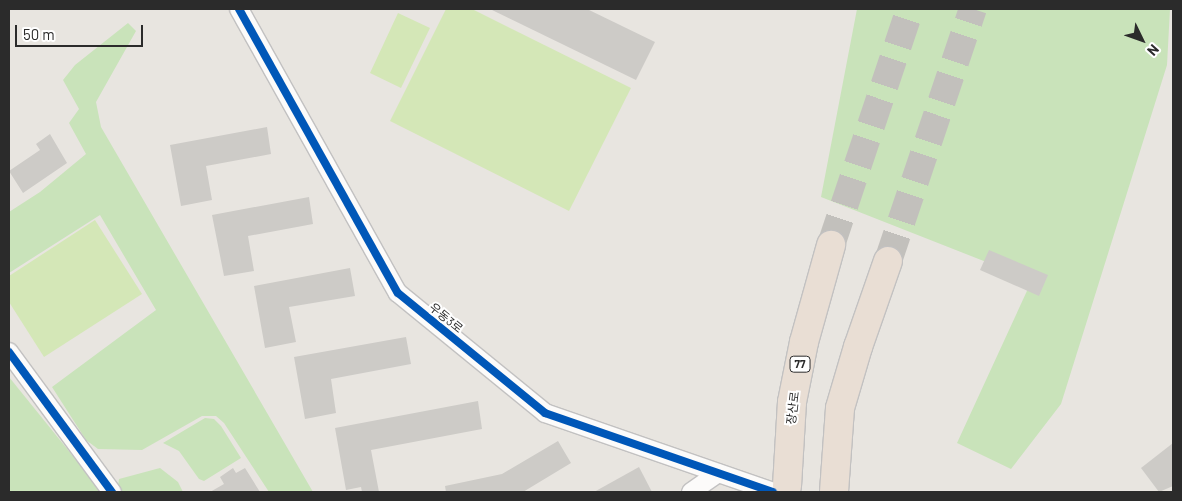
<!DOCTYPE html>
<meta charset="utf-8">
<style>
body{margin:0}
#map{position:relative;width:1182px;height:501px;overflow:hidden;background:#e8e5e0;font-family:Barlow,"Noto Sans KR",sans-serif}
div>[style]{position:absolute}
.green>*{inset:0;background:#c9e3ba}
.pitch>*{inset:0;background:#d4e7b7}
.building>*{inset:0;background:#cdcbc7}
.highway-tunnel>*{height:28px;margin-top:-14px;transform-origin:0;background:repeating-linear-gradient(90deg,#c2c0bc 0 28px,transparent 0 42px)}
.roads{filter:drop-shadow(1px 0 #c2c1c1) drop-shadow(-1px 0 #c2c1c1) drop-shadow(0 1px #c2c1c1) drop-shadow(0 -1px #c2c1c1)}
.street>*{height:18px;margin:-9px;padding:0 9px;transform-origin:9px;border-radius:9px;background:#fcfbfa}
.highway>*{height:28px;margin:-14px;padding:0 14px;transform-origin:14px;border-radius:14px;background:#e9ded4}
.cycleway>*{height:8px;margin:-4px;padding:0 4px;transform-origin:4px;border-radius:4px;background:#0057b8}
span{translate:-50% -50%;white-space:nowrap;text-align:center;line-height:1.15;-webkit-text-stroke:4px #fff;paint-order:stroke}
.shield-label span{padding:1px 4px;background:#fff;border:1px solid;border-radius:4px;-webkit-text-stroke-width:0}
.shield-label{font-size:11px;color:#2b2b2b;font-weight:700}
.street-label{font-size:12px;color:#2b2b2b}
.frame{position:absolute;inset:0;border:10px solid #2b2b2b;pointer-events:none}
.north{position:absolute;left:1117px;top:15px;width:50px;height:50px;-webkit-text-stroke:4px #fff;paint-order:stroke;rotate:132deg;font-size:14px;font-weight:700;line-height:20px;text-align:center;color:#2b2b2b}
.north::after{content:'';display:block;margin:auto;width:18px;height:22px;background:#2b2b2b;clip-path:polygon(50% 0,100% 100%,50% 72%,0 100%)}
.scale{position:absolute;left:15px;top:25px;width:128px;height:22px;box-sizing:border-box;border:2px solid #2b2b2b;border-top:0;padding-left:6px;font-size:15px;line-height:18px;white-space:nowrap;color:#2b2b2b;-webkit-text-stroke:4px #fff;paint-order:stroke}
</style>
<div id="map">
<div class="green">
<div style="clip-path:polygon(857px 9px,1170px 9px,1167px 65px,1061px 404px,1011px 469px,957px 443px,1032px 280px,821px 197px)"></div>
<div style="clip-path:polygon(128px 23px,136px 31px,96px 102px,101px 127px,313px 492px,269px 492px,224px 423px,216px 416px,202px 416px,142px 450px,98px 449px,86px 440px,52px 387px,156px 310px,100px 215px,9px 273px,9px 212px,40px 192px,86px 154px,69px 123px,79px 109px,63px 80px,75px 65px)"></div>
<div style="clip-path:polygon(9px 377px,102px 492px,9px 492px)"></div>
<div style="clip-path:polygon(205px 418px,214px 419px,221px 426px,241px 458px,204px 481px,199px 479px,179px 451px,163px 443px)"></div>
<div style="clip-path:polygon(160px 468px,178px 482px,183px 492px,122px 492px,118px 486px,119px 479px)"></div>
</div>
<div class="pitch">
<div style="clip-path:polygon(446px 9px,472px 9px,631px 88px,569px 211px,390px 121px)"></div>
<div style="clip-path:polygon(398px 13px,430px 28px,401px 88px,370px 73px)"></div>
<div style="clip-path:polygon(95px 220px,142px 294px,44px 357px,9px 302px,9px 276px)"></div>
</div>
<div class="building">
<div style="clip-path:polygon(490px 9px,587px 9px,655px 42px,636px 80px)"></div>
<div style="clip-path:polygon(267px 127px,271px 154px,206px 166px,212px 200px,181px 206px,170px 145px)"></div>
<div style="clip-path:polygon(50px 134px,67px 163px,23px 193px,9px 171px,40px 150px,36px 144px)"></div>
<div style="clip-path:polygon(309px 197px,313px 224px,248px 236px,254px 271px,224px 276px,212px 215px)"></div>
<div style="clip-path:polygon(989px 250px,1048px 275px,1039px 296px,980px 270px)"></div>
<div style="clip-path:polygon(350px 268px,355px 296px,289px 307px,296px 342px,265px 348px,254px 286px)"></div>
<div style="clip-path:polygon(406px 337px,411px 364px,331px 379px,336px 413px,305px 419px,294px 357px)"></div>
<div style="clip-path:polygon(478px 401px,482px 429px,371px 450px,379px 492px,362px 492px,361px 487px,346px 490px,335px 428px)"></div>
<div style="clip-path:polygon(558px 441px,571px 463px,523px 492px,446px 492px,445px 486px,502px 474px)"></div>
<div style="clip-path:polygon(1173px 443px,1173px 486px,1159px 492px,1141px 468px)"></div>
<div style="clip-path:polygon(639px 467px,652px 492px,594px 492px)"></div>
<div style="clip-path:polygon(233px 468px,236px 473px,245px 468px,260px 492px,210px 492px,224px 484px,220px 477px)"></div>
</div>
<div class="highway-tunnel">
<div style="left:831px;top:245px;width:249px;rotate:-71.5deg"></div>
<div style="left:888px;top:261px;width:266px;rotate:-71.4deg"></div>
</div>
<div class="roads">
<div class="street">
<div style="left:239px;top:9px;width:325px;rotate:60.8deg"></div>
<div style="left:398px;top:293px;width:190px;rotate:39.2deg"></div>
<div style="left:545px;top:413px;width:241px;rotate:19.1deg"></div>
<div style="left:9px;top:352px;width:174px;rotate:53.7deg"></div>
<div style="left:691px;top:492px;width:33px;rotate:-35deg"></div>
</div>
<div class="highway">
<div style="left:787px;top:486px;width:84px;rotate:-86.6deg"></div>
<div style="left:792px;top:402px;width:61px;rotate:-78.7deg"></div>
<div style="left:804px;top:342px;width:101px;rotate:-74.4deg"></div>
<div style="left:834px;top:492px;width:84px;rotate:-85.9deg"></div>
<div style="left:840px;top:408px;width:64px;rotate:-73.6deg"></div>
<div style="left:858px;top:347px;width:91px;rotate:-70.8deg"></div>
</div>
</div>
<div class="cycleway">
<div style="left:239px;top:9px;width:325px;rotate:60.8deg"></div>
<div style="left:398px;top:293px;width:190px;rotate:39.2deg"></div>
<div style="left:545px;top:413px;width:241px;rotate:19.1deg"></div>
<div style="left:9px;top:352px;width:174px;rotate:53.7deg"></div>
</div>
<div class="shield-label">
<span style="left:800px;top:364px">77</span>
</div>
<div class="street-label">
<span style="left:446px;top:318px;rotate:39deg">우동3로</span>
<span style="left:793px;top:408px;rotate:-83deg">장산로</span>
</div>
<div class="frame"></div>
<div class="north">N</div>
<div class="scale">50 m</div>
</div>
